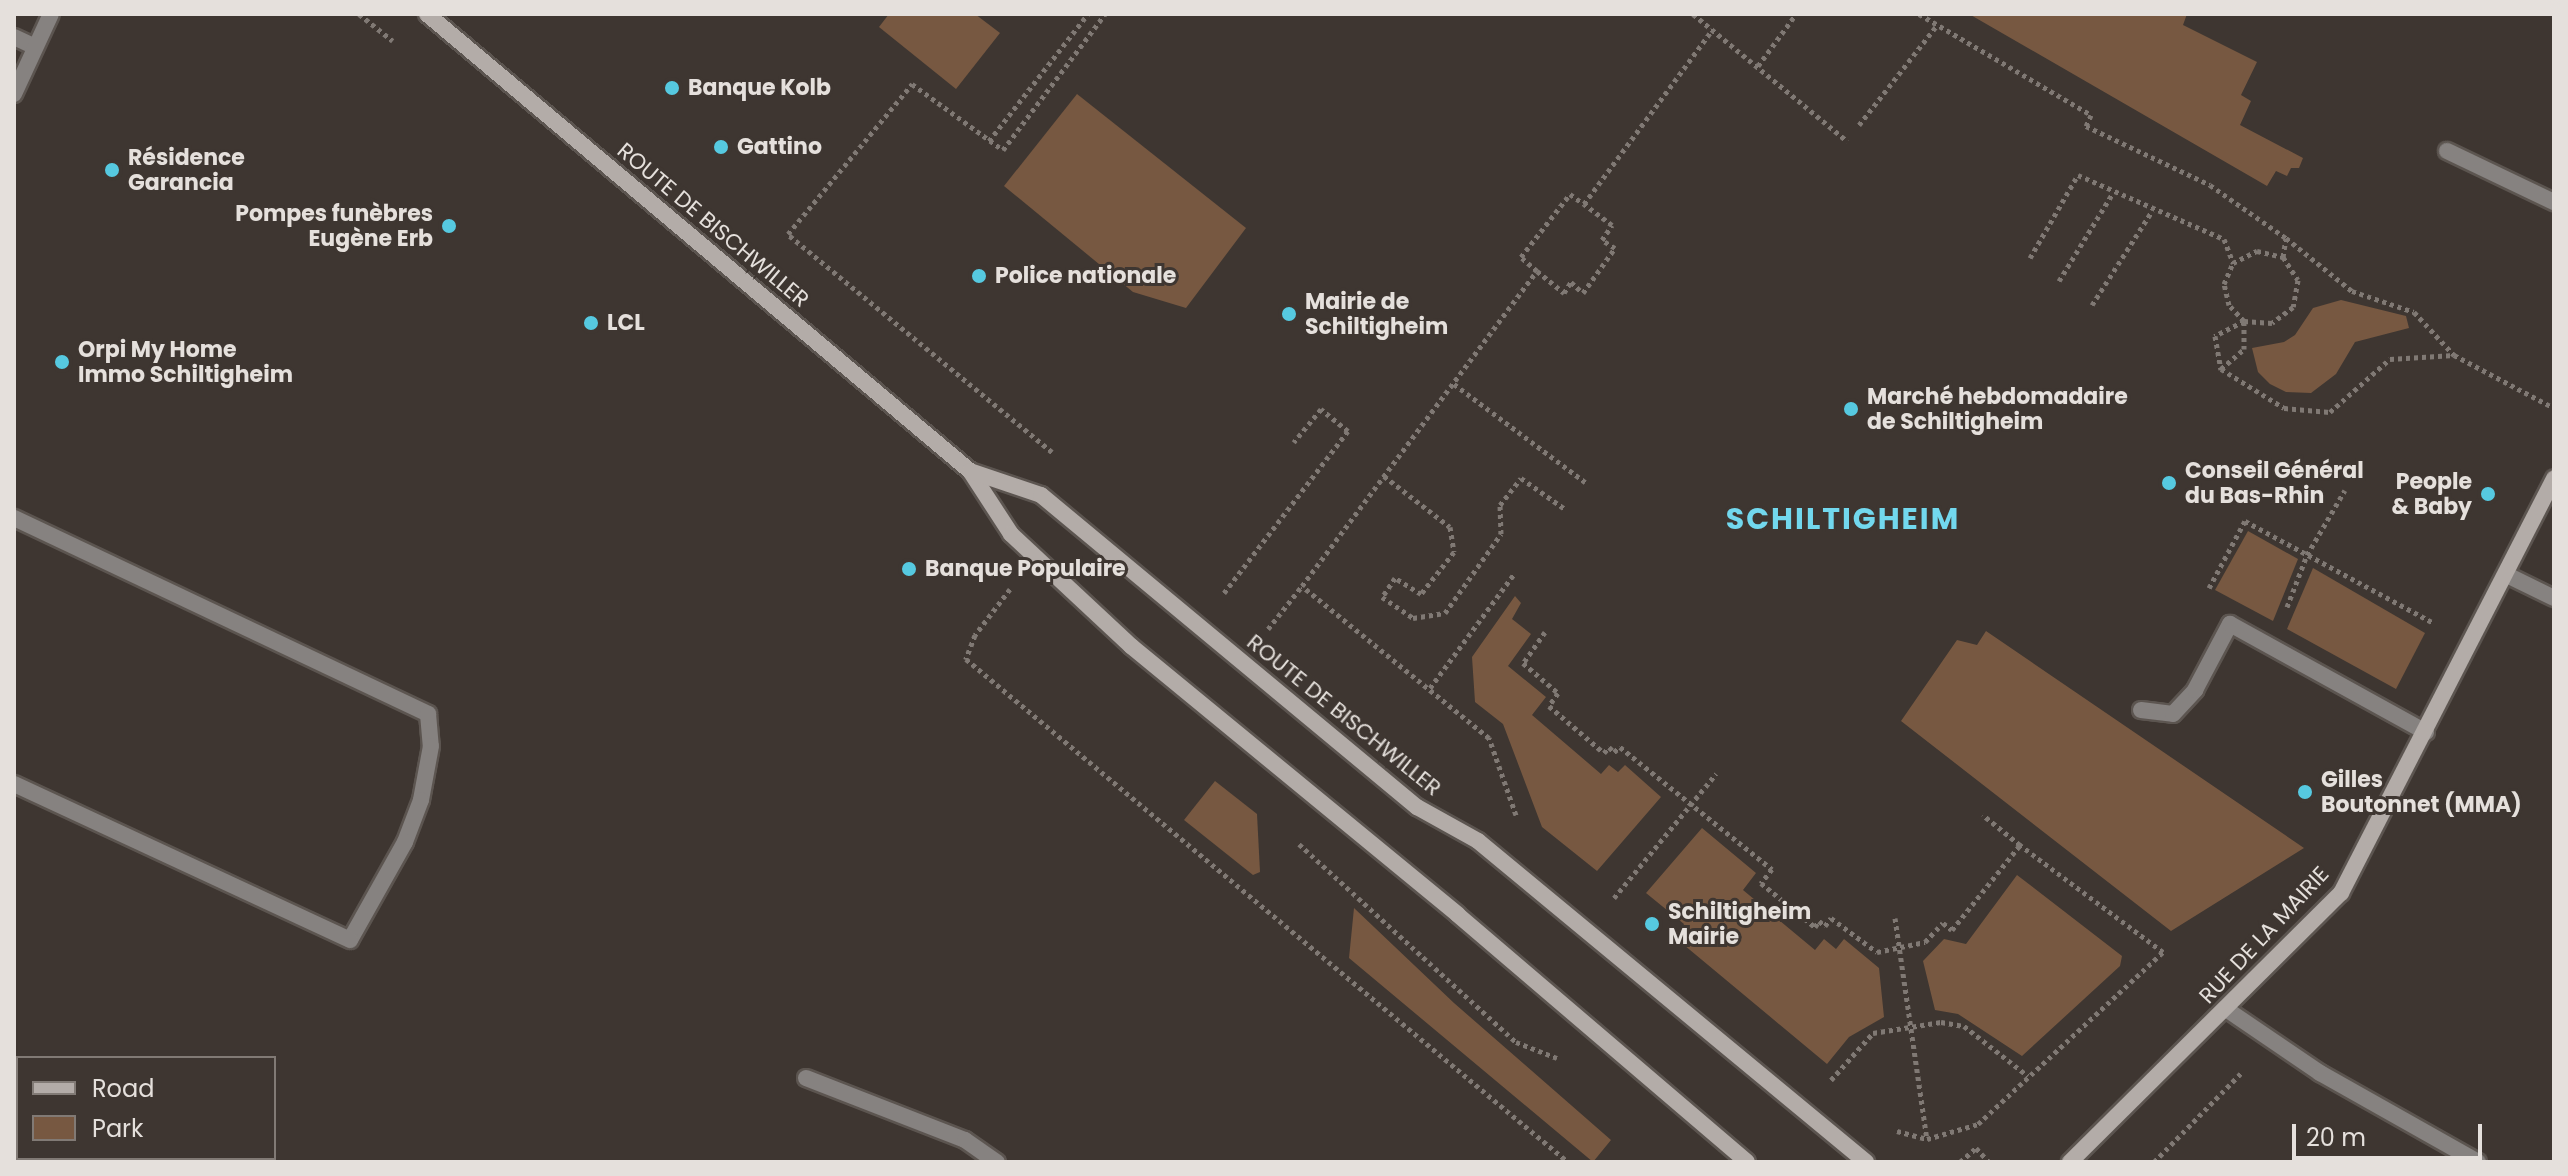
<!DOCTYPE html>
<meta charset="utf-8">
<style>
body{margin:0}
#map{position:relative;width:2568px;height:1176px;overflow:hidden;background:#3e3631;font-family:Poppins,sans-serif}
div>[style]{position:absolute}
.green>*{inset:0;background:#775841}
.path>*{height:5px;margin-top:-2.5px;transform-origin:0;background:repeating-linear-gradient(90deg,#807974 0 4px,transparent 0 8px)}
.roads{filter:drop-shadow(2px 0 #5c5550) drop-shadow(-2px 0 #5c5550) drop-shadow(0 2px #5c5550) drop-shadow(0 -2px #5c5550)}
.lane>*{height:16px;margin:-8px;padding:0 8px;transform-origin:8px;border-radius:8px;background:#868280}
.street>*{height:16px;margin:-8px;padding:0 8px;transform-origin:8px;border-radius:8px;background:#868280}
.secondary>*{height:16px;margin:-8px;padding:0 8px;transform-origin:8px;border-radius:8px;background:#b3aca8}
.dots>*{width:22px;height:22px;translate:-50% -50%;box-sizing:border-box;border:4px solid #3e3631;border-radius:50%}
span{translate:-50% -50%;white-space:nowrap;text-align:center;line-height:1.15;-webkit-text-stroke:6px #3e3631;paint-order:stroke}
.poi-label{font-size:22px;color:#e5e0dc;font-weight:700}
.left{translate:0 -50%;text-align:left}
.right{translate:-100% -50%;text-align:right}
.street-label{font-size:22px;color:#e5e0dc}
.district-label{font-size:30px;color:#72d8ee;font-weight:700;letter-spacing:2px}
.frame{position:absolute;inset:0;border:16px solid #e5e0dc;pointer-events:none}
.legend{position:absolute;left:16px;top:1056px;width:260px;height:104px;box-sizing:border-box;background:#3e3631;border:2px solid #817a75;margin:0;padding:10px 14px;list-style:none;font-size:24px;color:#e5e0dc}
.legend li{display:flex;align-items:center;gap:16px;height:40px}
.legend b{width:40px;border:2px solid #817a75}
.scale{position:absolute;left:2292px;top:1124px;width:190px;height:36px;box-sizing:border-box;border:4px solid #e5e0dc;border-top:0;padding-left:10px;font-size:24px;line-height:28px;white-space:nowrap;color:#e5e0dc;-webkit-text-stroke:6px #3e3631;paint-order:stroke}
</style>
<div id="map">
<div class="green">
<div style="clip-path:polygon(889px 14px,975px 14px,1000px 33px,956px 89px,879px 27px)"></div>
<div style="clip-path:polygon(1969px 14px,2187px 14px,2183px 25px,2257px 62px,2241px 95px,2251px 101px,2240px 125px,2303px 158px,2299px 168px,2291px 168px,2287px 176px,2276px 171px,2267px 186px)"></div>
<div style="clip-path:polygon(1077px 94px,1246px 228px,1186px 308px,1133px 292px,1004px 186px)"></div>
<div style="clip-path:polygon(2341px 300px,2406px 316px,2409px 328px,2355px 342px,2336px 374px,2311px 393px,2286px 392px,2270px 384px,2258px 372px,2252px 348px,2284px 342px,2295px 335px,2313px 308px)"></div>
<div style="clip-path:polygon(2248px 531px,2298px 559px,2273px 621px,2215px 590px)"></div>
<div style="clip-path:polygon(2313px 568px,2425px 633px,2396px 689px,2287px 629px)"></div>
<div style="clip-path:polygon(1515px 596px,1521px 603px,1512px 619px,1531px 634px,1508px 666px,1546px 697px,1532px 715px,1601px 774px,1609px 765px,1618px 772px,1625px 765px,1661px 797px,1597px 871px,1542px 827px,1503px 724px,1475px 702px,1472px 657px)"></div>
<div style="clip-path:polygon(1986px 631px,2304px 848px,2171px 931px,1901px 721px,1957px 640px,1977px 645px)"></div>
<div style="clip-path:polygon(1215px 781px,1257px 814px,1260px 872px,1253px 875px,1184px 820px)"></div>
<div style="clip-path:polygon(1702px 828px,1756px 873px,1743px 890px,1815px 950px,1824px 939px,1836px 949px,1844px 939px,1879px 968px,1884px 1017px,1849px 1037px,1827px 1064px,1678px 940px,1684px 924px,1646px 893px)"></div>
<div style="clip-path:polygon(2017px 875px,2122px 956px,2120px 966px,2022px 1056px,1958px 1014px,1935px 1010px,1923px 961px,1944px 939px,1966px 944px)"></div>
<div style="clip-path:polygon(1354px 908px,1454px 1003px,1611px 1140px,1593px 1162px,1349px 958px)"></div>
</div>
<div class="path">
<div style="left:359px;top:14px;width:43px;rotate:38.5deg"></div>
<div style="left:1693px;top:14px;width:200px;rotate:39.5deg"></div>
<div style="left:1919px;top:14px;width:199px;rotate:30.4deg"></div>
<div style="left:2091px;top:115px;width:12px;rotate:114deg"></div>
<div style="left:2086px;top:126px;width:137px;rotate:25.4deg"></div>
<div style="left:2210px;top:185px;width:93px;rotate:34.9deg"></div>
<div style="left:1758px;top:66px;width:64px;rotate:-53.8deg"></div>
<div style="left:1859px;top:125px;width:127px;rotate:-52deg"></div>
<div style="left:989px;top:141px;width:161px;rotate:-52.1deg"></div>
<div style="left:2283px;top:257px;width:19px;rotate:-81deg"></div>
<div style="left:2286px;top:238px;width:85px;rotate:38.8deg"></div>
<div style="left:2352px;top:291px;width:65px;rotate:18.7deg"></div>
<div style="left:2414px;top:312px;width:59px;rotate:47.1deg"></div>
<div style="left:2454px;top:355px;width:113px;rotate:27.9deg"></div>
<div style="left:2030px;top:258px;width:96px;rotate:-60deg"></div>
<div style="left:2078px;top:175px;width:159px;rotate:23.7deg"></div>
<div style="left:2224px;top:239px;width:26px;rotate:69deg"></div>
<div style="left:1537px;top:271px;width:35px;rotate:39deg"></div>
<div style="left:1564px;top:293px;width:13px;rotate:-58deg"></div>
<div style="left:1571px;top:282px;width:16px;rotate:43deg"></div>
<div style="left:1583px;top:293px;width:55px;rotate:-54.6deg"></div>
<div style="left:1615px;top:248px;width:15px;rotate:-148deg"></div>
<div style="left:1602px;top:240px;width:18px;rotate:-56deg"></div>
<div style="left:1612px;top:225px;width:35px;rotate:-143deg"></div>
<div style="left:2059px;top:281px;width:103px;rotate:-58.5deg"></div>
<div style="left:2092px;top:305px;width:112px;rotate:-57.4deg"></div>
<div style="left:2221px;top:369px;width:30px;rotate:-41deg"></div>
<div style="left:2244px;top:349px;width:28px;rotate:-90deg"></div>
<div style="left:2244px;top:321px;width:22px;rotate:-133deg"></div>
<div style="left:2229px;top:305px;width:22px;rotate:-103deg"></div>
<div style="left:2224px;top:284px;width:23px;rotate:-67deg"></div>
<div style="left:2233px;top:263px;width:27px;rotate:-27deg"></div>
<div style="left:2257px;top:251px;width:27px;rotate:13deg"></div>
<div style="left:2283px;top:257px;width:27px;rotate:57deg"></div>
<div style="left:2298px;top:280px;width:27px;rotate:100deg"></div>
<div style="left:2293px;top:307px;width:26px;rotate:143deg"></div>
<div style="left:2272px;top:323px;width:28px;rotate:-176deg"></div>
<div style="left:2244px;top:321px;width:33px;rotate:153deg"></div>
<div style="left:2215px;top:336px;width:34px;rotate:80deg"></div>
<div style="left:2221px;top:369px;width:74px;rotate:31.8deg"></div>
<div style="left:2284px;top:408px;width:46px;rotate:5deg"></div>
<div style="left:2330px;top:412px;width:80px;rotate:-41.5deg"></div>
<div style="left:2390px;top:359px;width:64px;rotate:-3.6deg"></div>
<div style="left:1454px;top:384px;width:164px;rotate:36.8deg"></div>
<div style="left:1052px;top:452px;width:342px;rotate:-140.5deg"></div>
<div style="left:788px;top:234px;width:195px;rotate:-50.4deg"></div>
<div style="left:912px;top:84px;width:112px;rotate:36deg"></div>
<div style="left:1003px;top:150px;width:170px;rotate:-53.1deg"></div>
<div style="left:1384px;top:476px;width:83px;rotate:37.7deg"></div>
<div style="left:1450px;top:527px;width:25px;rotate:81deg"></div>
<div style="left:1454px;top:552px;width:53px;rotate:128.2deg"></div>
<div style="left:1421px;top:594px;width:31px;rotate:-148deg"></div>
<div style="left:1395px;top:578px;width:23px;rotate:124deg"></div>
<div style="left:1382px;top:597px;width:37px;rotate:34deg"></div>
<div style="left:1413px;top:618px;width:32px;rotate:-9deg"></div>
<div style="left:1445px;top:613px;width:97px;rotate:-54.7deg"></div>
<div style="left:1501px;top:534px;width:29px;rotate:-92deg"></div>
<div style="left:1500px;top:505px;width:34px;rotate:-52deg"></div>
<div style="left:1521px;top:478px;width:54px;rotate:35.2deg"></div>
<div style="left:2209px;top:588px;width:76px;rotate:-61.8deg"></div>
<div style="left:2245px;top:521px;width:215px;rotate:28.4deg"></div>
<div style="left:1010px;top:589px;width:58px;rotate:127.3deg"></div>
<div style="left:975px;top:635px;width:26px;rotate:111deg"></div>
<div style="left:966px;top:659px;width:784px;rotate:39.88deg"></div>
<div style="left:1224px;top:593px;width:204px;rotate:-52.6deg"></div>
<div style="left:1348px;top:431px;width:35px;rotate:-141deg"></div>
<div style="left:1321px;top:409px;width:43px;rotate:129.3deg"></div>
<div style="left:2287px;top:607px;width:56px;rotate:-69deg"></div>
<div style="left:2307px;top:555px;width:75px;rotate:-59.7deg"></div>
<div style="left:1268px;top:629px;width:55px;rotate:-51.7deg"></div>
<div style="left:1545px;top:632px;width:38px;rotate:125deg"></div>
<div style="left:1523px;top:663px;width:46px;rotate:40.6deg"></div>
<div style="left:1558px;top:693px;width:16px;rotate:125deg"></div>
<div style="left:1549px;top:706px;width:72px;rotate:40.5deg"></div>
<div style="left:1604px;top:753px;width:8px;rotate:-50deg"></div>
<div style="left:1609px;top:747px;width:7px;rotate:45deg"></div>
<div style="left:1614px;top:752px;width:8px;rotate:-40deg"></div>
<div style="left:1620px;top:747px;width:195px;rotate:38.8deg"></div>
<div style="left:1772px;top:869px;width:18px;rotate:128deg"></div>
<div style="left:1761px;top:883px;width:70px;rotate:39.2deg"></div>
<div style="left:1815px;top:927px;width:7px;rotate:-56deg"></div>
<div style="left:1819px;top:921px;width:8px;rotate:40deg"></div>
<div style="left:1825px;top:926px;width:10px;rotate:-53deg"></div>
<div style="left:1831px;top:918px;width:57px;rotate:36.5deg"></div>
<div style="left:1877px;top:952px;width:49px;rotate:-11.8deg"></div>
<div style="left:1925px;top:942px;width:26px;rotate:-47deg"></div>
<div style="left:1943px;top:923px;width:11px;rotate:38deg"></div>
<div style="left:1952px;top:930px;width:109px;rotate:-51.3deg"></div>
<div style="left:2020px;top:845px;width:48px;rotate:-141deg"></div>
<div style="left:1430px;top:688px;width:142px;rotate:-53.6deg"></div>
<div style="left:1516px;top:815px;width:82px;rotate:-109.3deg"></div>
<div style="left:1489px;top:738px;width:241px;rotate:-140.9deg"></div>
<div style="left:1302px;top:586px;width:393px;rotate:-53.3deg"></div>
<div style="left:1537px;top:271px;width:21px;rotate:-139deg"></div>
<div style="left:1521px;top:257px;width:80px;rotate:-52.1deg"></div>
<div style="left:1570px;top:194px;width:17px;rotate:36deg"></div>
<div style="left:1584px;top:204px;width:217px;rotate:-53.6deg"></div>
<div style="left:1299px;top:844px;width:294px;rotate:42.4deg"></div>
<div style="left:1516px;top:1042px;width:44px;rotate:21.3deg"></div>
<div style="left:1614px;top:898px;width:161px;rotate:-50.6deg"></div>
<div style="left:1895px;top:918px;width:223px;rotate:81.8deg"></div>
<div style="left:1831px;top:1080px;width:63px;rotate:-48.2deg"></div>
<div style="left:1873px;top:1033px;width:69px;rotate:-9.2deg"></div>
<div style="left:1941px;top:1022px;width:23px;rotate:10deg"></div>
<div style="left:1964px;top:1026px;width:81px;rotate:38deg"></div>
<div style="left:1897px;top:1131px;width:31px;rotate:15deg"></div>
<div style="left:1927px;top:1139px;width:53px;rotate:-16.4deg"></div>
<div style="left:1978px;top:1124px;width:253px;rotate:-42.9deg"></div>
<div style="left:2163px;top:952px;width:179px;rotate:-143.2deg"></div>
<div style="left:1960px;top:1162px;width:21px;rotate:-41deg"></div>
<div style="left:1976px;top:1148px;width:19px;rotate:47deg"></div>
<div style="left:2154px;top:1162px;width:127px;rotate:-45.6deg"></div>
</div>
<div class="roads">
<div class="lane">
<div style="left:14px;top:37px;width:23px;rotate:25deg"></div>
<div style="left:2447px;top:151px;width:119px;rotate:25.5deg"></div>
<div style="left:14px;top:518px;width:458px;rotate:25.3deg"></div>
<div style="left:428px;top:714px;width:32px;rotate:85deg"></div>
<div style="left:431px;top:746px;width:55px;rotate:100.5deg"></div>
<div style="left:421px;top:800px;width:45px;rotate:110.9deg"></div>
<div style="left:405px;top:842px;width:112px;rotate:119.3deg"></div>
<div style="left:350px;top:940px;width:370px;rotate:-155.1deg"></div>
<div style="left:2507px;top:575px;width:52px;rotate:26.1deg"></div>
<div style="left:2141px;top:710px;width:32px;rotate:7deg"></div>
<div style="left:2173px;top:714px;width:33px;rotate:-47deg"></div>
<div style="left:2195px;top:690px;width:75px;rotate:-62.1deg"></div>
<div style="left:2230px;top:624px;width:224px;rotate:28.9deg"></div>
<div style="left:806px;top:1078px;width:171px;rotate:21.3deg"></div>
<div style="left:965px;top:1140px;width:39px;rotate:35deg"></div>
</div>
<div class="street">
<div style="left:14px;top:94px;width:88px;rotate:-65.2deg"></div>
<div style="left:2226px;top:1009px;width:114px;rotate:34.2deg"></div>
<div style="left:2320px;top:1073px;width:181px;rotate:29.4deg"></div>
</div>
<div class="secondary">
<div style="left:427px;top:14px;width:710px;rotate:40.08deg"></div>
<div style="left:970px;top:471px;width:75px;rotate:56.9deg"></div>
<div style="left:1011px;top:534px;width:164px;rotate:43deg"></div>
<div style="left:1131px;top:646px;width:423px;rotate:39.4deg"></div>
<div style="left:1458px;top:915px;width:380px;rotate:40.5deg"></div>
<div style="left:970px;top:471px;width:75px;rotate:18.7deg"></div>
<div style="left:1041px;top:495px;width:489px;rotate:39.7deg"></div>
<div style="left:1417px;top:807px;width:70px;rotate:29.1deg"></div>
<div style="left:1478px;top:841px;width:504px;rotate:39.6deg"></div>
<div style="left:2070px;top:1162px;width:382px;rotate:-44.8deg"></div>
<div style="left:2341px;top:893px;width:466px;rotate:-62.8deg"></div>
</div>
</div>
<div class="dots">
<div style="left:672px;top:88px;background:#56c9e0"></div>
<div style="left:721px;top:147px;background:#56c9e0"></div>
<div style="left:112px;top:170px;background:#56c9e0"></div>
<div style="left:449px;top:226px;background:#56c9e0"></div>
<div style="left:979px;top:276px;background:#56c9e0"></div>
<div style="left:1289px;top:314px;background:#56c9e0"></div>
<div style="left:591px;top:323px;background:#56c9e0"></div>
<div style="left:62px;top:362px;background:#56c9e0"></div>
<div style="left:1851px;top:409px;background:#56c9e0"></div>
<div style="left:2169px;top:483px;background:#56c9e0"></div>
<div style="left:2488px;top:494px;background:#56c9e0"></div>
<div style="left:909px;top:569px;background:#56c9e0"></div>
<div style="left:2305px;top:792px;background:#56c9e0"></div>
<div style="left:1652px;top:924px;background:#56c9e0"></div>
</div>
<div class="poi-label">
<span class="left" style="left:688px;top:88px">Banque Kolb</span>
<span class="left" style="left:737px;top:147px">Gattino</span>
<span class="left" style="left:128px;top:170px">Résidence<br>Garancia</span>
<span class="right" style="left:433px;top:226px">Pompes funèbres<br>Eugène Erb</span>
<span class="left" style="left:995px;top:276px">Police nationale</span>
<span class="left" style="left:1305px;top:314px">Mairie de<br>Schiltigheim</span>
<span class="left" style="left:607px;top:323px">LCL</span>
<span class="left" style="left:78px;top:362px">Orpi My Home<br>Immo Schiltigheim</span>
<span class="left" style="left:1867px;top:409px">Marché hebdomadaire<br>de Schiltigheim</span>
<span class="left" style="left:2185px;top:483px">Conseil Général<br>du Bas-Rhin</span>
<span class="right" style="left:2472px;top:494px">People<br>&amp; Baby</span>
<span class="left" style="left:925px;top:569px">Banque Populaire</span>
<span class="left" style="left:2321px;top:792px">Gilles<br>Boutonnet (MMA)</span>
<span class="left" style="left:1668px;top:924px">Schiltigheim<br>Mairie</span>
</div>
<div class="street-label">
<span style="left:713px;top:225px;rotate:40deg">ROUTE DE BISCHWILLER</span>
<span style="left:1344px;top:715px;rotate:39deg">ROUTE DE BISCHWILLER</span>
<span style="left:2264px;top:935px;rotate:-47deg">RUE DE LA MAIRIE</span>
</div>
<div class="district-label">
<span style="left:1843px;top:519px">SCHILTIGHEIM</span>
</div>
<div class="frame"></div>
<ul class="legend">
<li><b style="height:10px;background:#b3aca8"></b>Road</li>
<li><b style="height:22px;background:#775841"></b>Park</li>
</ul>
<div class="scale">20 m</div>
</div>
